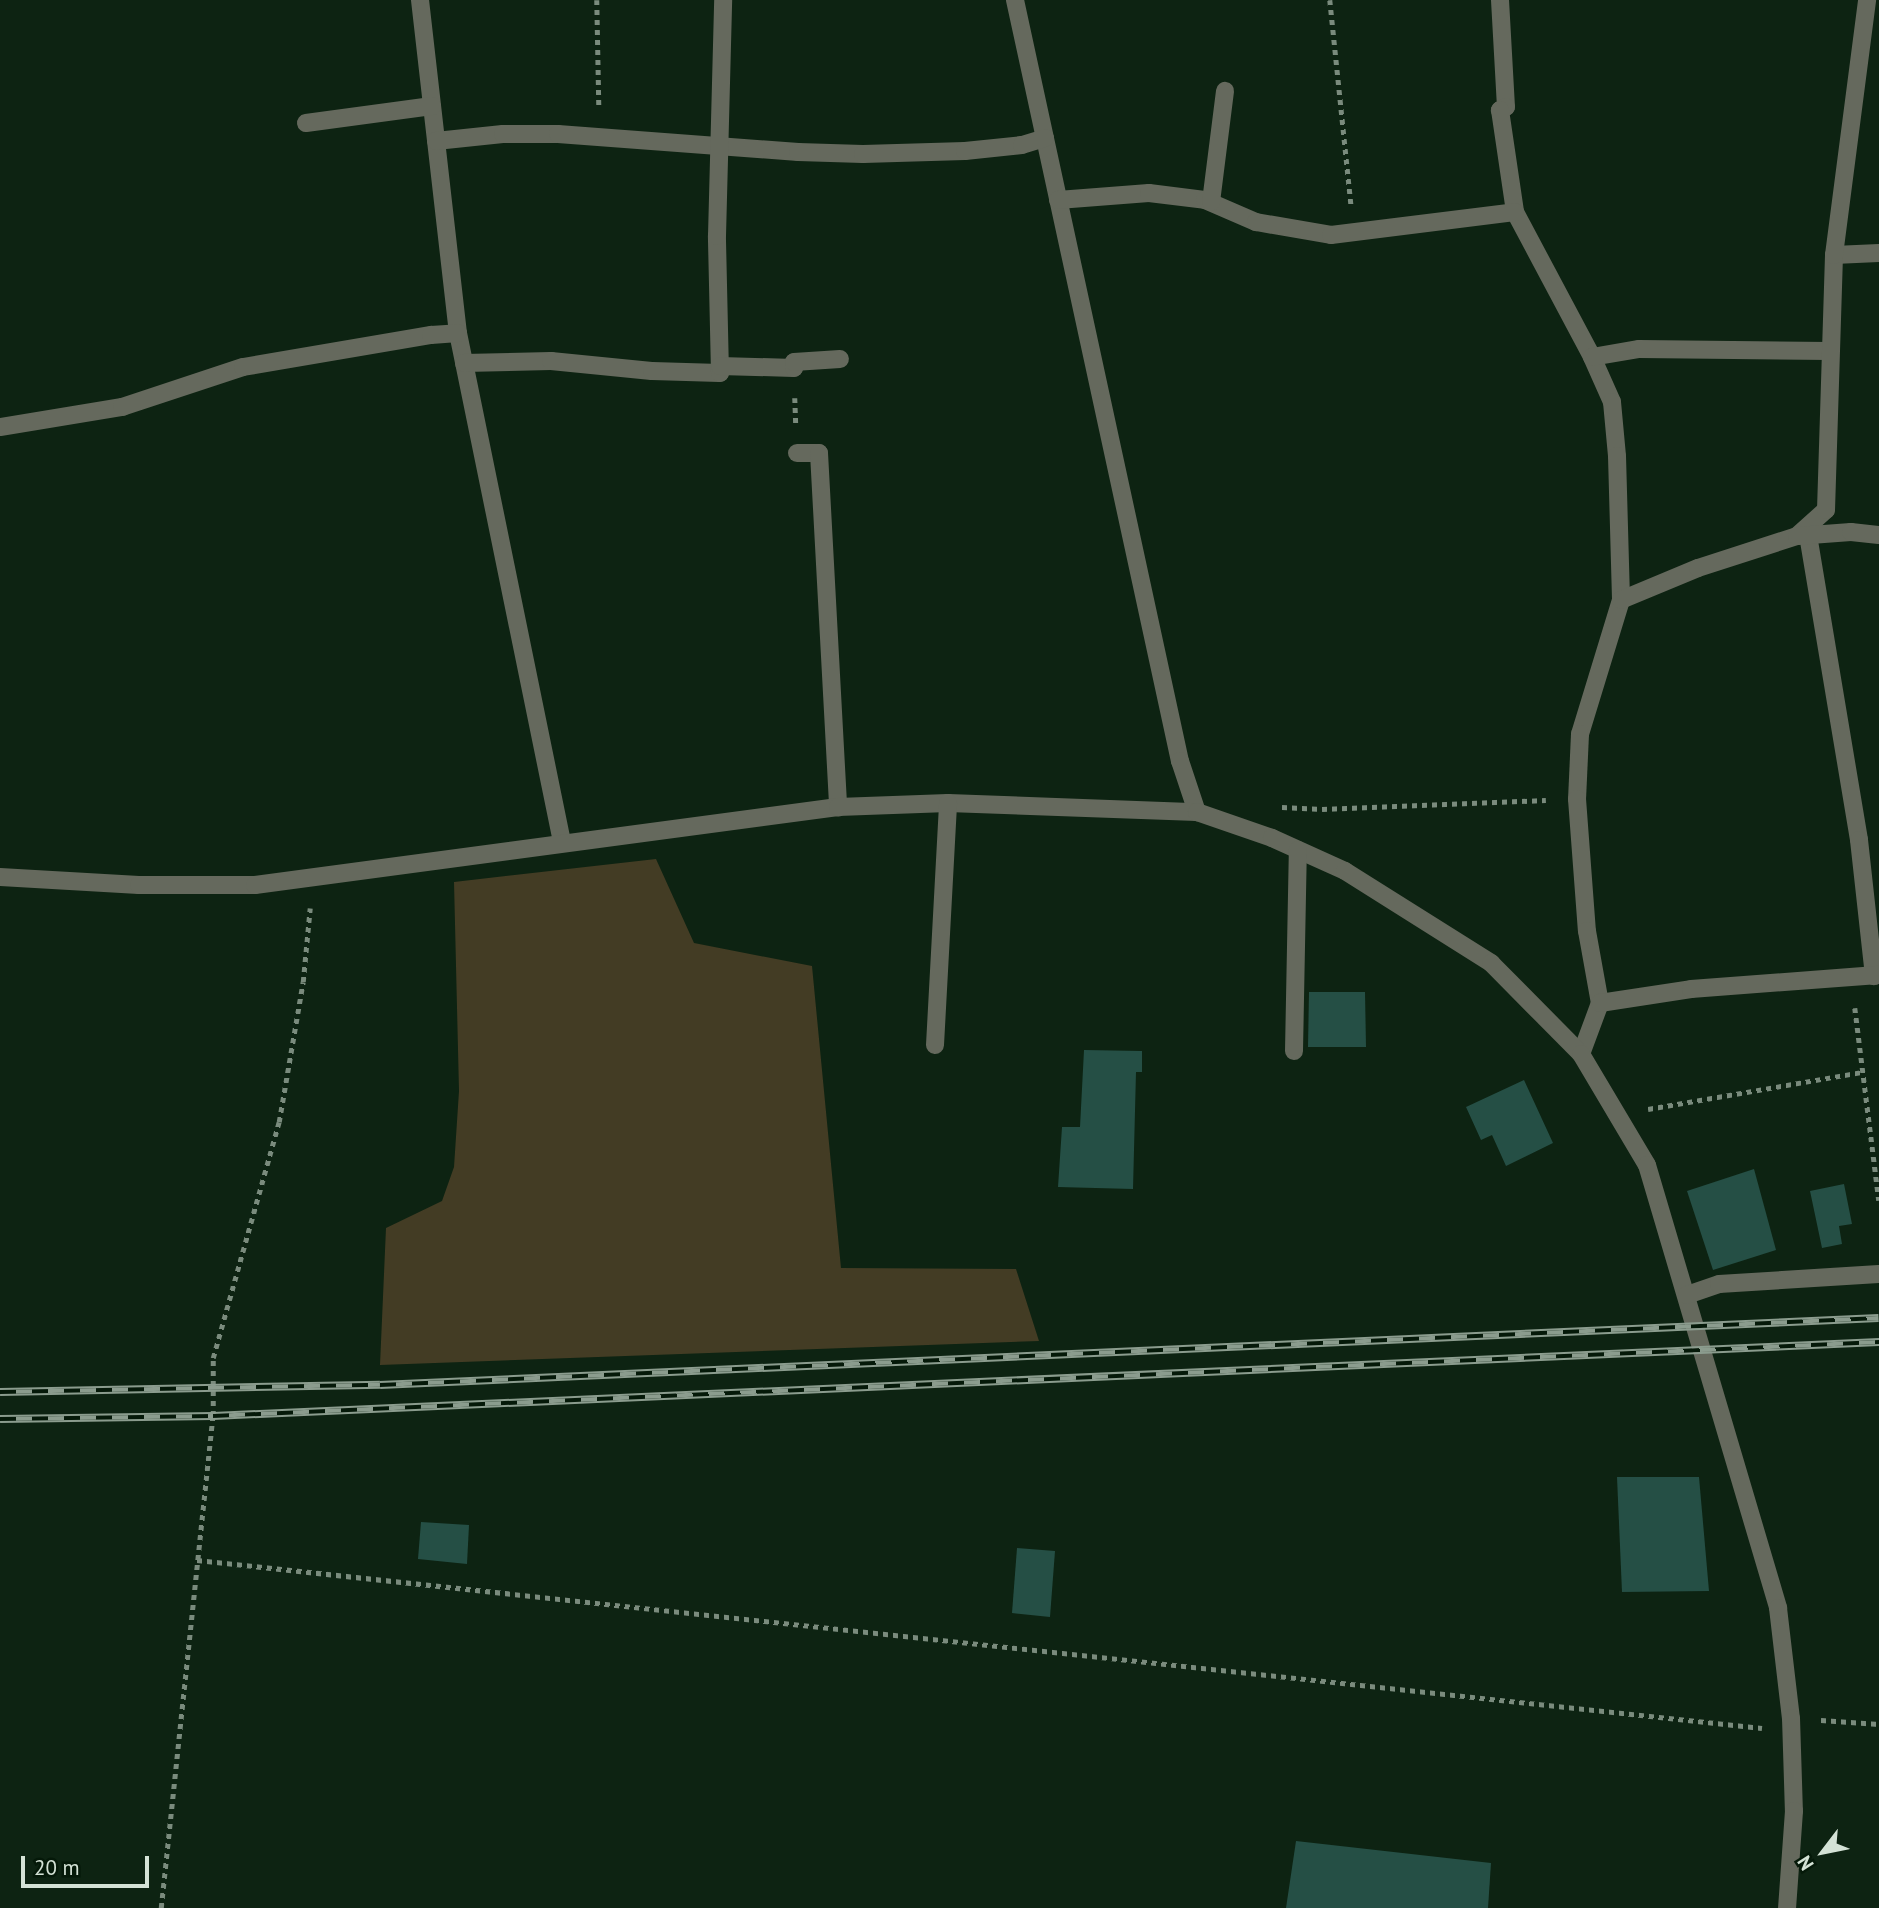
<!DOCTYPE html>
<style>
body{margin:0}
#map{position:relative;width:1879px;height:1908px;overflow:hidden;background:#0d2312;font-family:"PT Sans",sans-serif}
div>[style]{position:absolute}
.green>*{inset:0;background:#433c24}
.building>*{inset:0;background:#254f45}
.path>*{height:4.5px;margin-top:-2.25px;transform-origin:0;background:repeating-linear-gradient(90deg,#7a8b7d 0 5px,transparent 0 10px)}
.minor>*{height:18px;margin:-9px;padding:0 9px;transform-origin:9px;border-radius:9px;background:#65695d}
.rail>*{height:8px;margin-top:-4px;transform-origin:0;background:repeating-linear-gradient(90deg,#051909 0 16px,#8b9c8e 0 32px);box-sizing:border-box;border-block:2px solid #8b9c8e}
span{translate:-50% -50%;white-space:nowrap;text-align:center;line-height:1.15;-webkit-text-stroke:5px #051909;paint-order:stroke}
.north{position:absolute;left:1788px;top:1817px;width:70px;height:70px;-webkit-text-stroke:5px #051909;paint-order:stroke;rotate:238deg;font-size:19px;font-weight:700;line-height:28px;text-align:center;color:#d4e2d6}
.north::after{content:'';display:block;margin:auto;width:24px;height:32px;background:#d4e2d6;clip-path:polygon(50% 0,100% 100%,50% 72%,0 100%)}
.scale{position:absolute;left:21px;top:1856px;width:128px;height:32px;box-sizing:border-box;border:4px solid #d4e2d6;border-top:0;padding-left:9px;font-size:21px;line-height:24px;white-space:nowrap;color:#d4e2d6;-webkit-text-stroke:5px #051909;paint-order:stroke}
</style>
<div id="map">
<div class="green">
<div style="clip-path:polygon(656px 859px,694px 943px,812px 966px,841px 1268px,1016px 1269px,1039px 1341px,380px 1365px,386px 1228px,442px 1201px,454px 1167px,459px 1091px,454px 882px)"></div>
</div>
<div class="building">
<div style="clip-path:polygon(1309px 992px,1365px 992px,1366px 1047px,1308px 1047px)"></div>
<div style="clip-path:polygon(1084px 1050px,1142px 1051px,1142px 1072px,1136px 1072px,1133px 1189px,1058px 1187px,1062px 1127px,1080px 1127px)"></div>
<div style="clip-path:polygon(1524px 1080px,1553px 1143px,1506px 1166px,1492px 1135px,1481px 1140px,1466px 1107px)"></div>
<div style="clip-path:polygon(1754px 1169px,1776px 1250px,1713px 1270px,1687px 1191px)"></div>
<div style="clip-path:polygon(1844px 1184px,1852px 1224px,1839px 1226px,1842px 1244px,1822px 1248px,1810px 1191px)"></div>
<div style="clip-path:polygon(1617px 1477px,1699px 1477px,1709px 1591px,1622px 1592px)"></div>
<div style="clip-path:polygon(421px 1522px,469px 1525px,467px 1564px,418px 1559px)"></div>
<div style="clip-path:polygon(1017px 1548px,1055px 1551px,1050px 1617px,1012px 1613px)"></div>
<div style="clip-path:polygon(1296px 1841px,1491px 1863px,1488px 1908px,1286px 1908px)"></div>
</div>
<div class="path">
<div style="left:597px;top:0;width:108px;rotate:88.9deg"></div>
<div style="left:1330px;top:0;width:205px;rotate:84.1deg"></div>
<div style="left:795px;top:398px;width:26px;rotate:88deg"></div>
<div style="left:1282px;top:807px;width:40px;rotate:2.9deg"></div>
<div style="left:1322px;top:809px;width:224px;rotate:-2.3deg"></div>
<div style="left:1855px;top:1008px;width:194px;rotate:82.9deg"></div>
<div style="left:1648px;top:1109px;width:218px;rotate:-9.8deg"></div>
<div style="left:197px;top:1560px;width:1574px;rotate:6.13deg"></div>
<div style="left:1821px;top:1720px;width:58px;rotate:3.9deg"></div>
<div style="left:161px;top:1908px;width:495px;rotate:-84deg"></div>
<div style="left:213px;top:1416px;width:58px;rotate:-90deg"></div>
<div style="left:213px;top:1358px;width:245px;rotate:-74.4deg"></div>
<div style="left:279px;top:1122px;width:142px;rotate:-80.3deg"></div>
<div style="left:303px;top:982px;width:74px;rotate:-84.6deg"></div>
</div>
<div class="minor">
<div style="left:420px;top:0;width:335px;rotate:83.5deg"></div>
<div style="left:458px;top:333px;width:520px;rotate:78.45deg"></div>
<div style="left:1015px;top:0;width:779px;rotate:77.77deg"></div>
<div style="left:1180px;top:761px;width:54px;rotate:71.6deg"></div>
<div style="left:1500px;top:0;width:107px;rotate:86.8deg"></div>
<div style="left:1506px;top:107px;width:7px;rotate:153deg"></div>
<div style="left:1500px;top:110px;width:103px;rotate:81.6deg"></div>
<div style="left:1515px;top:212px;width:164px;rotate:62deg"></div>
<div style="left:1592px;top:357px;width:49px;rotate:66deg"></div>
<div style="left:1612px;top:402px;width:54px;rotate:84.7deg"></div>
<div style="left:1617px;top:456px;width:144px;rotate:88.4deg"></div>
<div style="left:1621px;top:600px;width:140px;rotate:107deg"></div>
<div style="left:1580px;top:734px;width:65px;rotate:92.6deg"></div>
<div style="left:1577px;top:799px;width:132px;rotate:85.7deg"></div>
<div style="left:1587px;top:931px;width:73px;rotate:79.8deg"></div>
<div style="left:1600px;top:1003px;width:54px;rotate:110.4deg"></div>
<div style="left:306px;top:123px;width:127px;rotate:-7.7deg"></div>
<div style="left:436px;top:141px;width:67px;rotate:-6deg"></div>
<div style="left:503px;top:134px;width:55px"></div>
<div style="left:558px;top:134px;width:241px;rotate:4.3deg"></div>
<div style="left:798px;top:152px;width:65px;rotate:1.8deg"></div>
<div style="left:863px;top:154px;width:102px;rotate:-1.7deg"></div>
<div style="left:965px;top:151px;width:57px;rotate:-6deg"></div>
<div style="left:1022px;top:145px;width:24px;rotate:-17deg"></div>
<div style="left:1058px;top:200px;width:91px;rotate:-4.4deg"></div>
<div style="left:1149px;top:193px;width:56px;rotate:7.1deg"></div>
<div style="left:1205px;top:200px;width:56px;rotate:23.3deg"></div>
<div style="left:1256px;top:222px;width:76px;rotate:9.8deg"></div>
<div style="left:1331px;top:235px;width:185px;rotate:-7.1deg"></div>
<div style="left:1211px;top:202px;width:112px;rotate:-82.8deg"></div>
<div style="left:1834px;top:255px;width:45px;rotate:-2.5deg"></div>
<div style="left:1592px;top:357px;width:48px;rotate:-9.7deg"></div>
<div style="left:1639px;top:349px;width:190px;rotate:0.6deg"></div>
<div style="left:464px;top:363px;width:87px;rotate:-1.3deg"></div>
<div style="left:551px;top:361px;width:101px;rotate:5.7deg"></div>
<div style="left:652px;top:371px;width:68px;rotate:1.7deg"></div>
<div style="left:720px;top:373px;width:137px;rotate:-91.3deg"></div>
<div style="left:717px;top:236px;width:236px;rotate:-88.5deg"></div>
<div style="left:720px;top:366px;width:74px;rotate:1.5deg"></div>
<div style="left:794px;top:368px;width:6px;rotate:-90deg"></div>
<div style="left:794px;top:362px;width:46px;rotate:-3.7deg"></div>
<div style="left:0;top:427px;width:124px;rotate:-9.3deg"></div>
<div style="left:122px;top:407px;width:127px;rotate:-18.3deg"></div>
<div style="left:243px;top:367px;width:191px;rotate:-9.7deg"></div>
<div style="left:431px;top:335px;width:27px;rotate:-4deg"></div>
<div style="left:797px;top:453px;width:22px"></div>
<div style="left:819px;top:453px;width:355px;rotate:86.9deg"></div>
<div style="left:1808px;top:535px;width:309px;rotate:80.5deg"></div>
<div style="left:1859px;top:840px;width:137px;rotate:83.7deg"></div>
<div style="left:1797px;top:536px;width:39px;rotate:-42deg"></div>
<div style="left:1826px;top:510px;width:255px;rotate:-88.2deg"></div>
<div style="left:1834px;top:255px;width:257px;rotate:-82.6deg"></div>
<div style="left:1621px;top:600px;width:83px;rotate:-22.6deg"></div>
<div style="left:1698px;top:568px;width:104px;rotate:-17.9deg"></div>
<div style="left:1797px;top:536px;width:54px;rotate:-4.2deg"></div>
<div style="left:1851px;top:532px;width:28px;rotate:6deg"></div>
<div style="left:0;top:877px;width:139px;rotate:3.3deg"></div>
<div style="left:139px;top:885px;width:116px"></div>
<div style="left:255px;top:885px;width:588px;rotate:-7.62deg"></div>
<div style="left:838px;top:807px;width:110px;rotate:-2.1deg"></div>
<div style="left:948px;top:803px;width:249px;rotate:2.1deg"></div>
<div style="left:1197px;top:812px;width:79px;rotate:19.1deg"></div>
<div style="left:1272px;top:838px;width:80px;rotate:24.3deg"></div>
<div style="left:1345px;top:871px;width:173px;rotate:32.2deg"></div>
<div style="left:1491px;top:963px;width:128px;rotate:45.3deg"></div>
<div style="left:1581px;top:1054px;width:129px;rotate:59.3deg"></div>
<div style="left:1647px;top:1165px;width:462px;rotate:73.5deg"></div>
<div style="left:1778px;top:1608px;width:111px;rotate:83.3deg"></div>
<div style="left:1791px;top:1718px;width:93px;rotate:88.2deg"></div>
<div style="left:1794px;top:1811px;width:97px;rotate:94.1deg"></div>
<div style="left:1600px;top:1003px;width:92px;rotate:-8.7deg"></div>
<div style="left:1691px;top:989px;width:189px;rotate:-4.3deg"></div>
<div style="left:935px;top:1045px;width:242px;rotate:-86.9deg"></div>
<div style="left:1294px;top:1051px;width:201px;rotate:-88.9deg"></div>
<div style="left:1687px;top:1295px;width:34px;rotate:-19deg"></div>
<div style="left:1719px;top:1284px;width:160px;rotate:-3.6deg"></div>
</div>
<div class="rail">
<div style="left:0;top:1392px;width:380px;rotate:-1.1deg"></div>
<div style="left:380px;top:1385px;width:1500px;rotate:-2.56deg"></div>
<div style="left:0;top:1419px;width:213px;rotate:-0.8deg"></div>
<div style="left:213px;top:1416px;width:1668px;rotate:-2.54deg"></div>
</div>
<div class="north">N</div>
<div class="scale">20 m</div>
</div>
